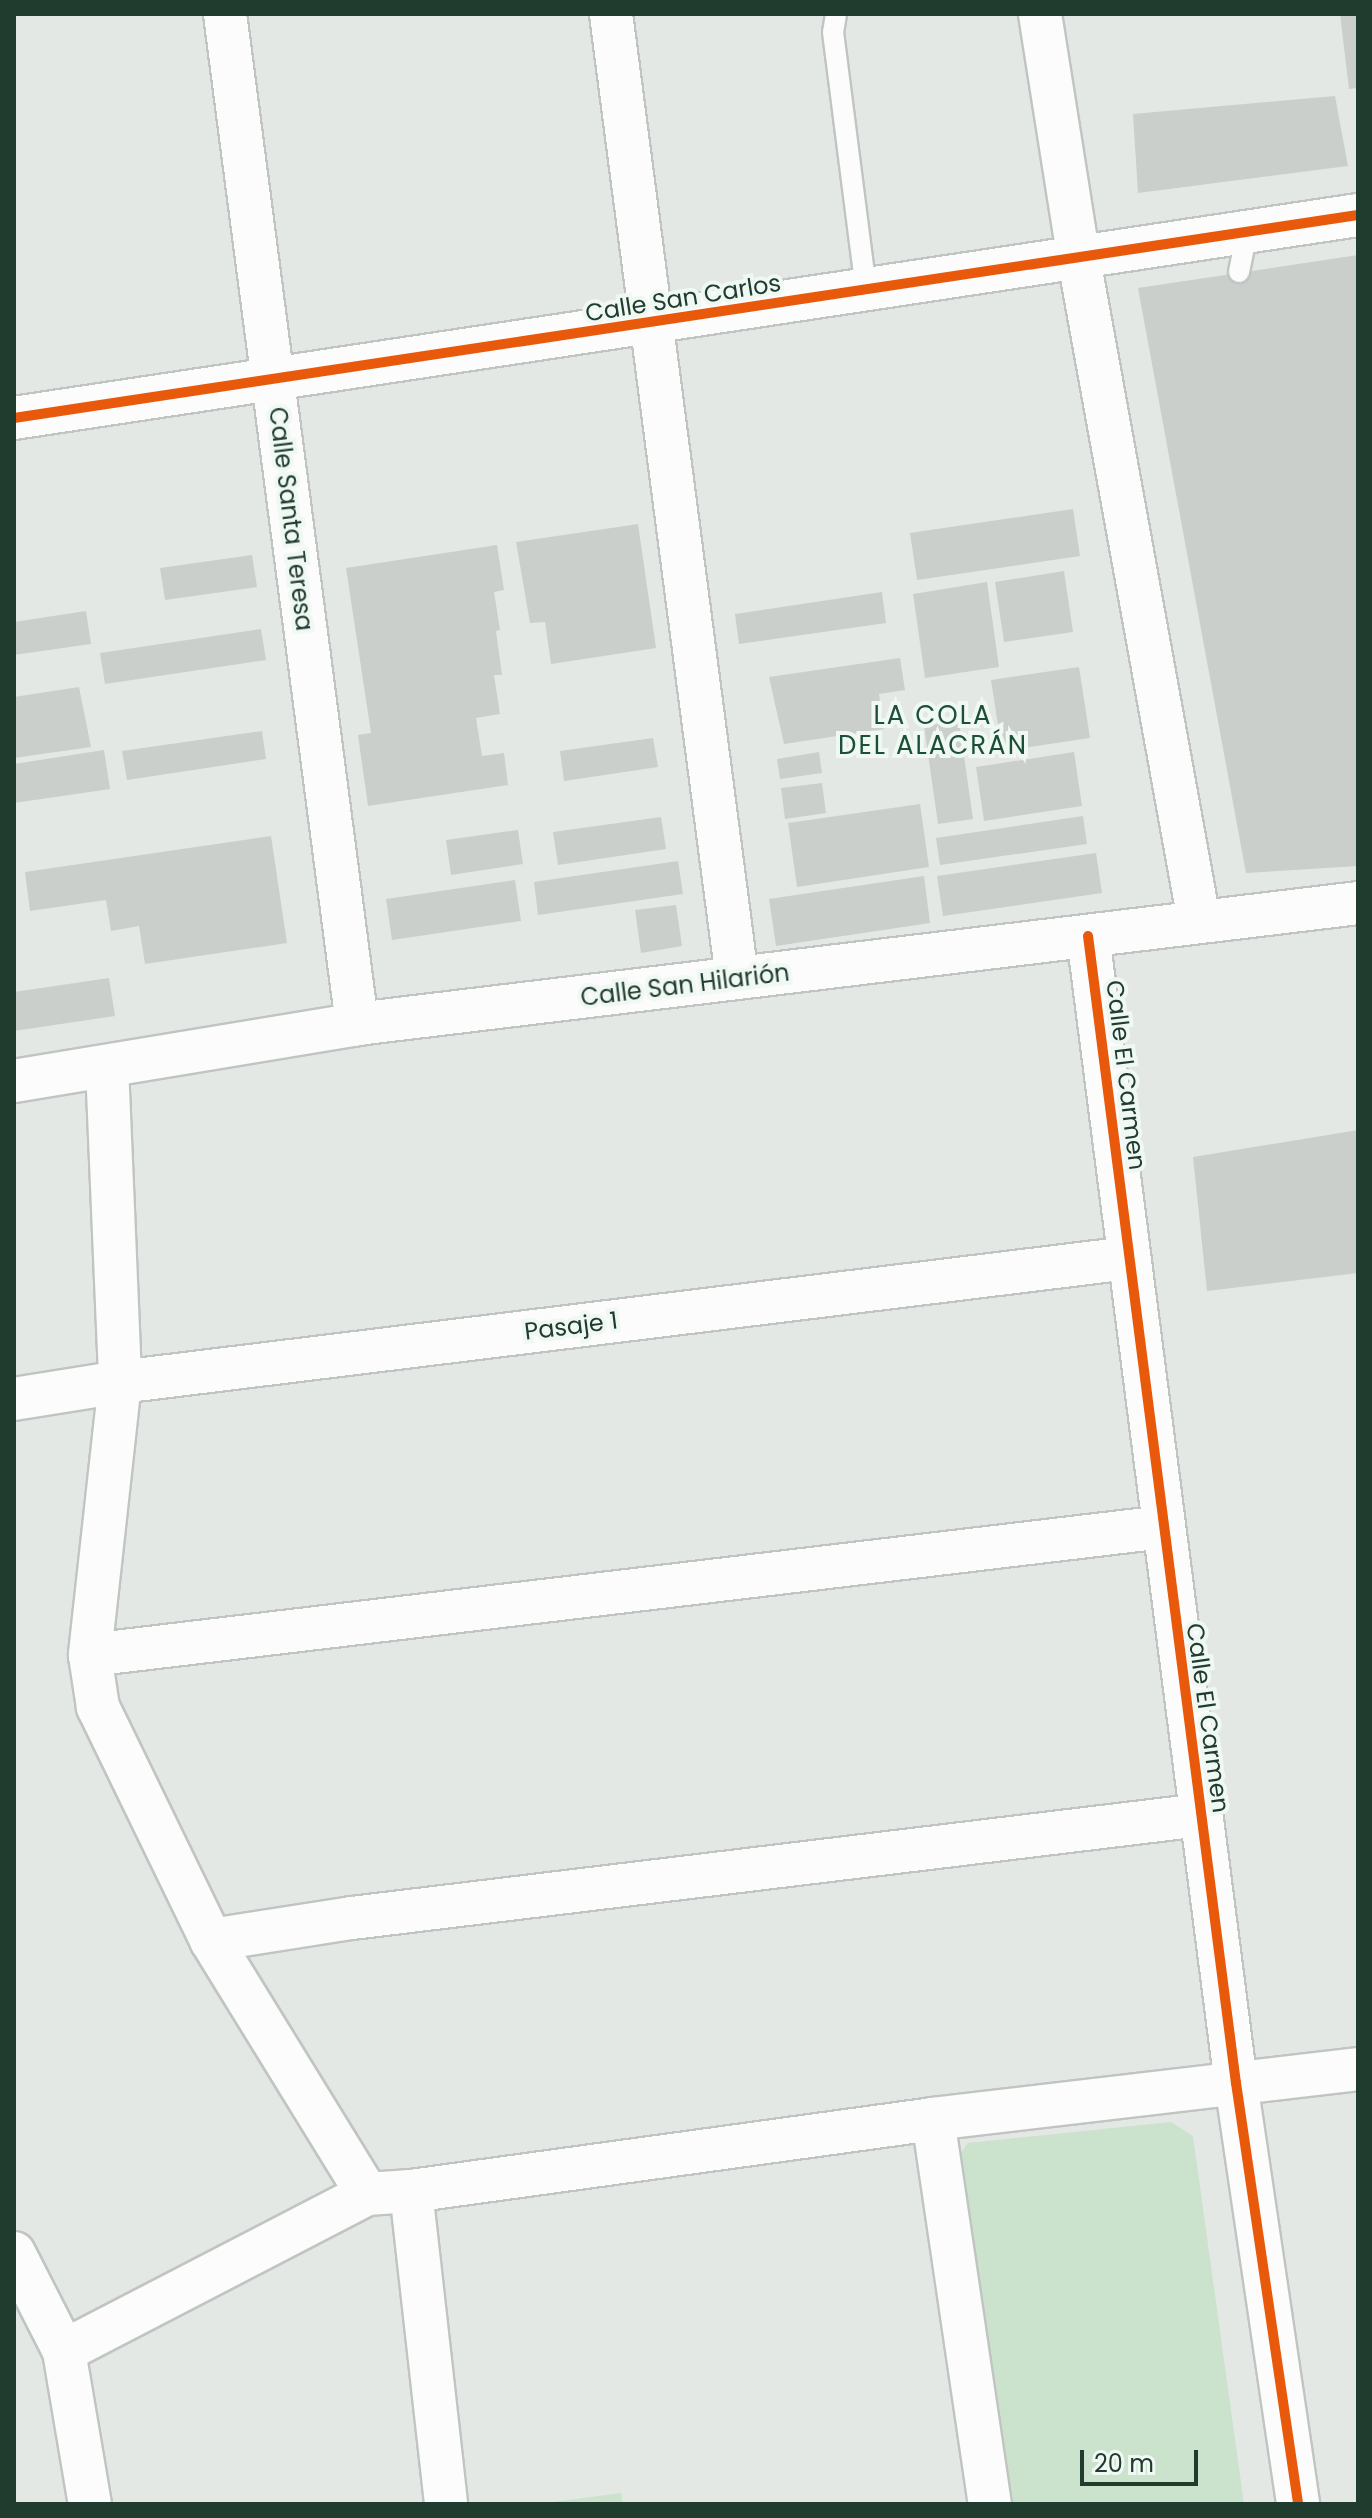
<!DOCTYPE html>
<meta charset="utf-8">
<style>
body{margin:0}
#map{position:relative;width:1372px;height:2518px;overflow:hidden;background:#e3e8e5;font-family:Poppins,sans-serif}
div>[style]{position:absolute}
.green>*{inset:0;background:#cbe2cd}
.building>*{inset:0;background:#cacfcc}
.roads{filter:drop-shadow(2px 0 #c0c5c2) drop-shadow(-2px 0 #c0c5c2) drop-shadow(0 2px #c0c5c2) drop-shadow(0 -2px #c0c5c2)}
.lane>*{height:20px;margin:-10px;padding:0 10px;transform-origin:10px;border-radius:10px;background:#fbfcfb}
.street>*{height:42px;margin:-21px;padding:0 21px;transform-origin:21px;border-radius:21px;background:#fbfcfb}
.cycleway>*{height:10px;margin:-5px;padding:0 5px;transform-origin:5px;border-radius:5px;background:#e8590c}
span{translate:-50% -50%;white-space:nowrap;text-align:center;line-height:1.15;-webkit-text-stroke:8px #f0f8f3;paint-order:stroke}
.street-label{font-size:24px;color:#203c2f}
.neighbourhood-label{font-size:26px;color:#1c4f37;letter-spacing:2px}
.frame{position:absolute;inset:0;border:16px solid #203c2f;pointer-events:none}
.scale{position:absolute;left:1080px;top:2450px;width:118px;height:36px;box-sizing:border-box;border:4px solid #203c2f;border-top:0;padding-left:10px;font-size:24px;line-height:28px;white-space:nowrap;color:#203c2f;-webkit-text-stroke:6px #f0f8f3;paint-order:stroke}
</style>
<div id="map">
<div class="green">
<div style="clip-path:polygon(1171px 2122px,1193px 2136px,1244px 2504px,999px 2504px,952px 2164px,968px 2143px)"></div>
<div style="clip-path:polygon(621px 2493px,623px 2504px,538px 2504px)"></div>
</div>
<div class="building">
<div style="clip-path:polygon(1340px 14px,1358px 14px,1358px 88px,1349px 89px)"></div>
<div style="clip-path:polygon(1335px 96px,1348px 166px,1138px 193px,1133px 114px)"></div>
<div style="clip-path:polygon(1358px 255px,1358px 866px,1246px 873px,1138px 288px)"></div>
<div style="clip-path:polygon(1073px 509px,1080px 556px,917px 580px,910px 533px)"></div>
<div style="clip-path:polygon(638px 524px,656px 648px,551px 664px,545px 622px,530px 623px,516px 542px)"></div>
<div style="clip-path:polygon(497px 545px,504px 590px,494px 592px,500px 630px,496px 631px,502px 675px,494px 675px,500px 714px,476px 718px,482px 756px,504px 753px,508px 785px,368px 806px,358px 735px,371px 733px,346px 568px)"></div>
<div style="clip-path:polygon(252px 555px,257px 587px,165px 600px,160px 568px)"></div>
<div style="clip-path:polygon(1064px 571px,1073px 632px,1004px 642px,995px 582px)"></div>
<div style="clip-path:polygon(987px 582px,999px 667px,925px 678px,913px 594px)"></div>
<div style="clip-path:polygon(882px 592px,886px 623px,739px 644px,735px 614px)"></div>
<div style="clip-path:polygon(86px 611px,91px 644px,14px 655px,14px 622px)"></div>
<div style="clip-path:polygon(261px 629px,266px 660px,105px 684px,100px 653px)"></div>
<div style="clip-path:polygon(900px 658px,905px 690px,879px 694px,884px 729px,784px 744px,769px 677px)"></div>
<div style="clip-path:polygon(1079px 667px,1090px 738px,1002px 751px,991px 680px)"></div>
<div style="clip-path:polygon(79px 687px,91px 747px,14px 758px,14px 697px)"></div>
<div style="clip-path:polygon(959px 721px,973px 819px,938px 824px,924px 726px)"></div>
<div style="clip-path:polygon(262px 731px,266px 759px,127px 780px,122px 751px)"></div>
<div style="clip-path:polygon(653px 738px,658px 767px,564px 781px,560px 751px)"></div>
<div style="clip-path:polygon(104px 750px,110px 789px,14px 803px,14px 764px)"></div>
<div style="clip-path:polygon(819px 752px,822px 773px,780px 779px,777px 759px)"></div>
<div style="clip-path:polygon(1074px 752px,1082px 806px,984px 821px,976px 767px)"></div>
<div style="clip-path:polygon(822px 783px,826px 813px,785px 819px,781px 788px)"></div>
<div style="clip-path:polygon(920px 804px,929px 867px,797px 887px,788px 823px)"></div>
<div style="clip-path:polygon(1083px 816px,1087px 844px,940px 865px,936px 838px)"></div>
<div style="clip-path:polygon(661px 817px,666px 849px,558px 865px,553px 832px)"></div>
<div style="clip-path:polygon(518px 830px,523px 864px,451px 875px,446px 840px)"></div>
<div style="clip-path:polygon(271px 836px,287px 943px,145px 964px,139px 926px,111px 931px,106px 900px,30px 911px,25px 872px)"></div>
<div style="clip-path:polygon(1096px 853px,1102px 893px,943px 916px,937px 876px)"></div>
<div style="clip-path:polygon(678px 861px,683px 894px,538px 915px,534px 882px)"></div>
<div style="clip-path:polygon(924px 876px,930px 923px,776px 946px,769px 899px)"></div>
<div style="clip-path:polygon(515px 880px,521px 921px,392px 940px,386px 899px)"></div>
<div style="clip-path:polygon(676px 905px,682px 946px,641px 953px,635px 910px)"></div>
<div style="clip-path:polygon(109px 978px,115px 1016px,14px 1031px,14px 992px)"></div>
<div style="clip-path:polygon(1358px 1130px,1358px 1273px,1207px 1291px,1193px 1157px)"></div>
</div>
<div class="roads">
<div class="lane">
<div style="left:836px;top:14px;width:18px;rotate:99deg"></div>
<div style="left:833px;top:32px;width:261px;rotate:82.7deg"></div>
<div style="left:1239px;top:272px;width:41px;rotate:-78.7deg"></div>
</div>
<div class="street">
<div style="left:225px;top:14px;width:1019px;rotate:82.55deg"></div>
<div style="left:611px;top:14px;width:972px;rotate:82.55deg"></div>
<div style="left:1040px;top:14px;width:249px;rotate:81deg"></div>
<div style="left:1079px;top:260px;width:671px;rotate:79.7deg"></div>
<div style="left:14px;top:418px;width:1359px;rotate:-8.59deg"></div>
<div style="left:1088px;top:936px;width:1157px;rotate:82.65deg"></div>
<div style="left:1236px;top:2083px;width:426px;rotate:81.6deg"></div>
<div style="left:107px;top:1066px;width:316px;rotate:87.6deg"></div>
<div style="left:120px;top:1382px;width:275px;rotate:96.3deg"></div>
<div style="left:90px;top:1655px;width:53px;rotate:81.3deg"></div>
<div style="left:98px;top:1707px;width:259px;rotate:64.1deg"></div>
<div style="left:211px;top:1940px;width:298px;rotate:58.4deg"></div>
<div style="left:14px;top:1081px;width:348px;rotate:-9.4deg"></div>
<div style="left:357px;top:1024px;width:1008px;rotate:-6.89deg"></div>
<div style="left:14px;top:1399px;width:107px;rotate:-9.1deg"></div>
<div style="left:120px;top:1382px;width:1017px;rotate:-7.01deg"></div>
<div style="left:90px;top:1655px;width:1081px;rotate:-6.8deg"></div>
<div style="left:211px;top:1940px;width:143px;rotate:-8.9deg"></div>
<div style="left:352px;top:1918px;width:855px;rotate:-6.92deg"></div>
<div style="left:933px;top:2119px;width:389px;rotate:81.6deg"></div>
<div style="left:411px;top:2191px;width:315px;rotate:83.6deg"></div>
<div style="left:14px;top:2253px;width:110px;rotate:63deg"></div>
<div style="left:64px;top:2351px;width:155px;rotate:80.4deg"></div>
<div style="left:64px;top:2351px;width:341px;rotate:-27.4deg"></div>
<div style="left:367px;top:2194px;width:44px;rotate:-3.9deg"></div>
<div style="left:411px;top:2191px;width:527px;rotate:-7.85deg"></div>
<div style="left:933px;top:2119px;width:428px;rotate:-6.7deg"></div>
</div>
</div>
<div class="cycleway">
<div style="left:14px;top:418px;width:1359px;rotate:-8.59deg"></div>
<div style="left:1088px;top:936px;width:1157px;rotate:82.65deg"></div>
<div style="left:1236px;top:2083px;width:426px;rotate:81.6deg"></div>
</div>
<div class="street-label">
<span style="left:683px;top:298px;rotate:-9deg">Calle San Carlos</span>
<span style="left:291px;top:519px;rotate:83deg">Calle Santa Teresa</span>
<span style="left:685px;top:985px;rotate:-7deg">Calle San Hilarión</span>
<span style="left:1126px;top:1075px;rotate:83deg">Calle El Carmen</span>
<span style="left:571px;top:1326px;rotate:-7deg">Pasaje 1</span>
<span style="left:1208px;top:1718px;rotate:82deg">Calle El Carmen</span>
</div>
<div class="neighbourhood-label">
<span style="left:933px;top:731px">LA COLA<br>DEL ALACRÁN</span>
</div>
<div class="frame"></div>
<div class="scale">20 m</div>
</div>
